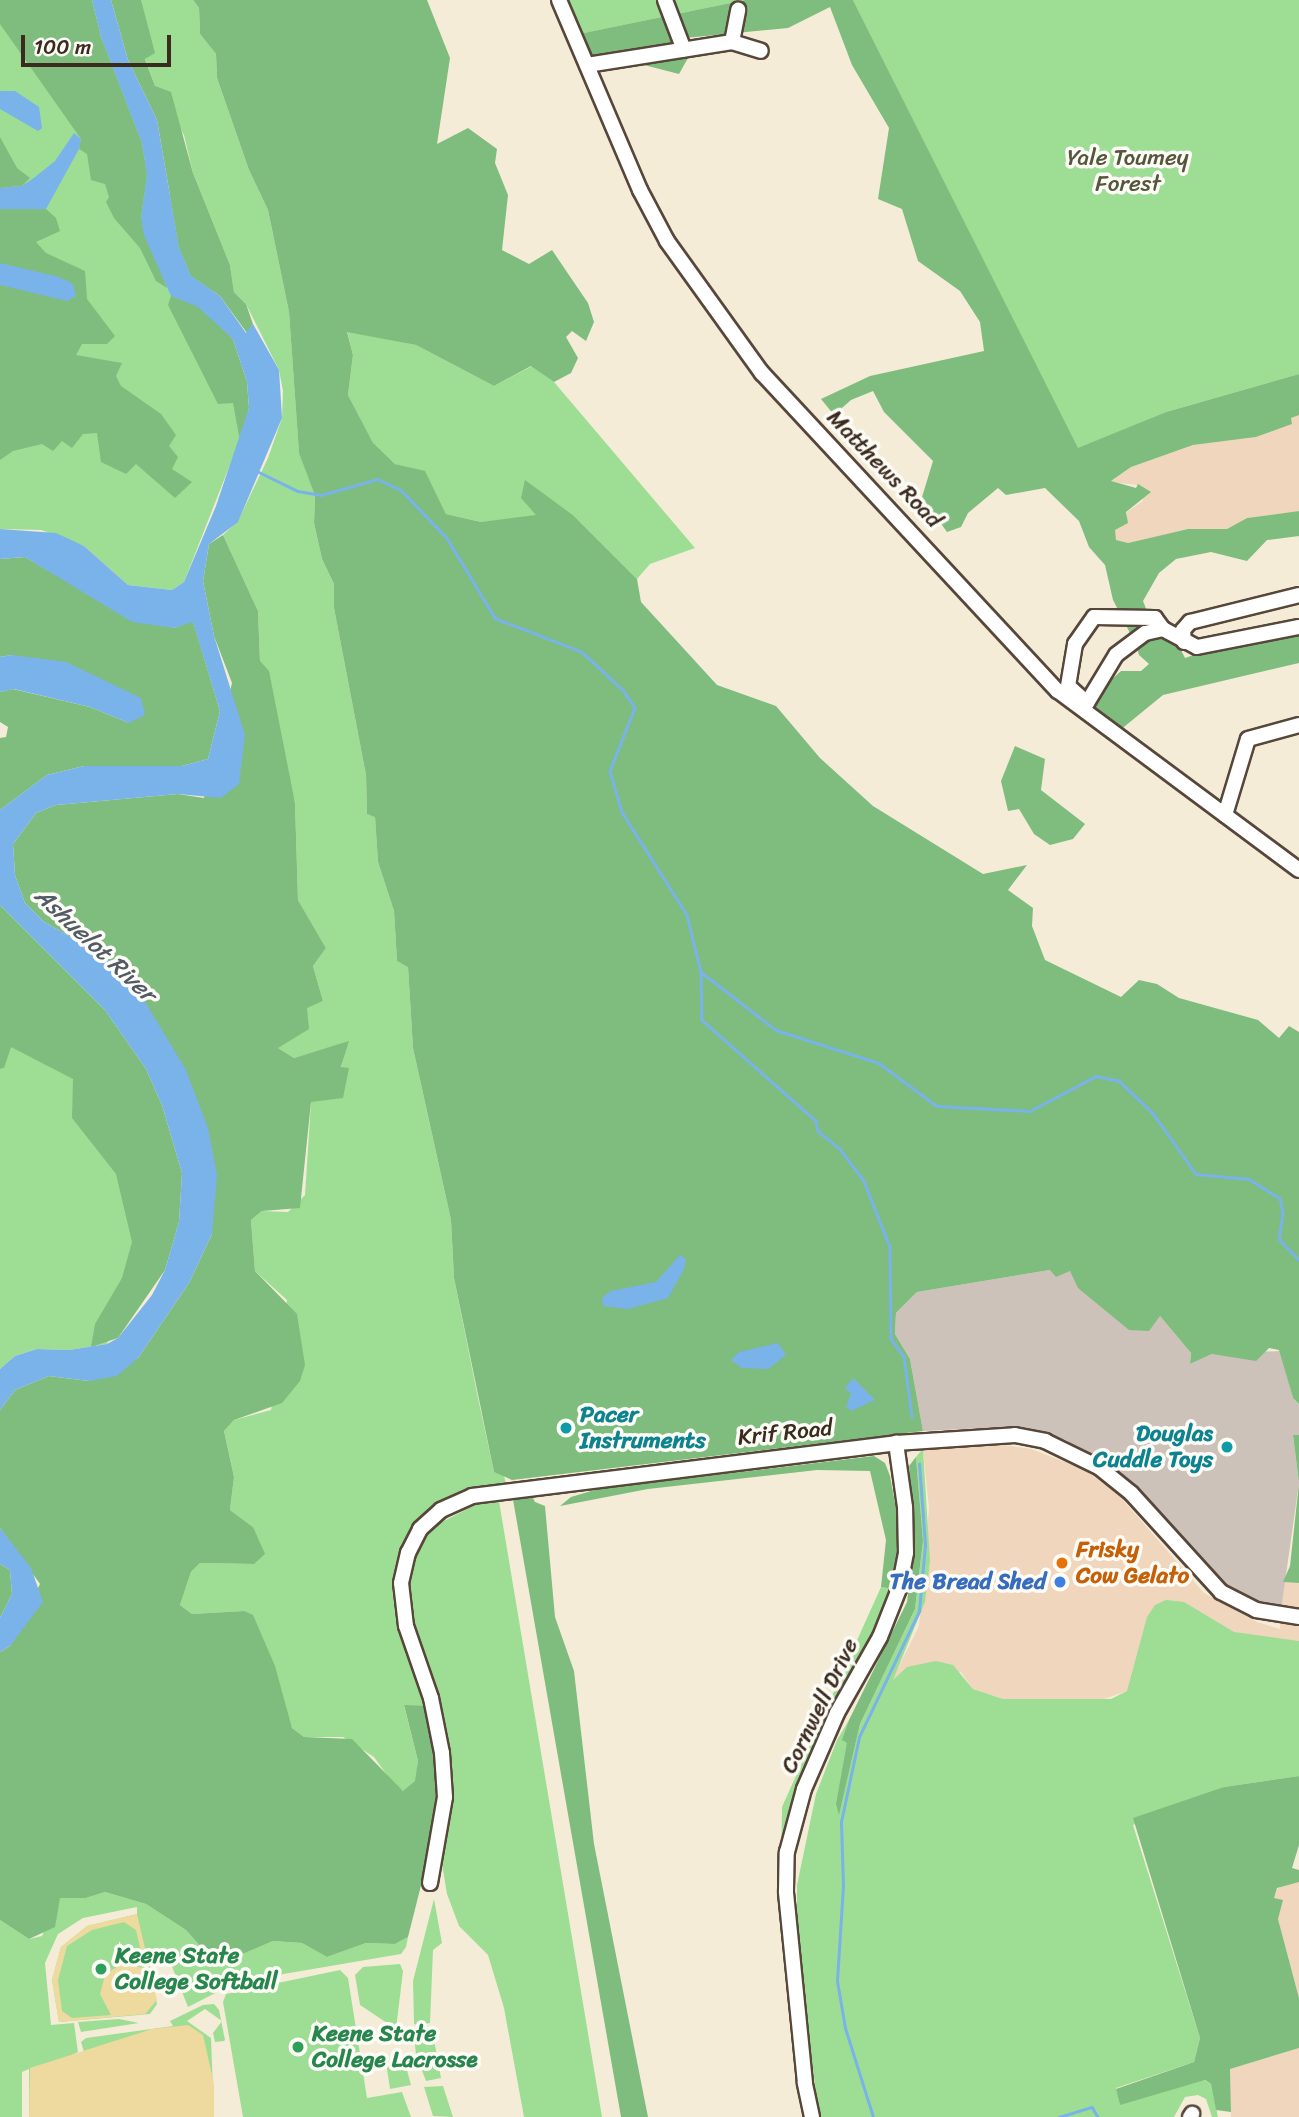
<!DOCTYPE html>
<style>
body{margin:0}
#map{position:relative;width:1299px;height:2117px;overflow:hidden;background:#f5ecd8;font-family:Sriracha,sans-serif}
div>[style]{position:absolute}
.built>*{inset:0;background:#efd6bc}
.industrial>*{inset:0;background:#cdc2b9}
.green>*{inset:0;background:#9dde94}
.forest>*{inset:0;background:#7ebd7e}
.sand>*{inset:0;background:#eeda9e}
.water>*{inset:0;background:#7ab2ea}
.stream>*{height:2.5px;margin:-1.25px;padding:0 1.25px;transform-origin:1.25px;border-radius:1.25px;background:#7ab2ea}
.roads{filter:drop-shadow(2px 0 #57473a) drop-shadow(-2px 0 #57473a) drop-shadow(0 2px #57473a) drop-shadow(0 -2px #57473a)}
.minor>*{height:14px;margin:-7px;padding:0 7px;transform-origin:7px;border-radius:7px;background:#fff}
.dots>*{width:19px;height:19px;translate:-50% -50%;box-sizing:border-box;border:4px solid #fdfcf7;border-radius:50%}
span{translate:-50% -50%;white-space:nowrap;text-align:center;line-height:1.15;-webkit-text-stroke:7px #fdfcf7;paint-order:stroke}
.park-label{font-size:23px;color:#54573c}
.street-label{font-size:23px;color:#3b2a1e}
.culture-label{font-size:23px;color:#0d838f;font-weight:700}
.left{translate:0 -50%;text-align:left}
.right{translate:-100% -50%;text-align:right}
.food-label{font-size:23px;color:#c56008;font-weight:700}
.shop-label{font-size:23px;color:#366cbe;font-weight:700}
.leisure-label{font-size:23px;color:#27864d;font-weight:700}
.water-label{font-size:24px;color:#515a65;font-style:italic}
.scale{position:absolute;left:21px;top:35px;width:150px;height:32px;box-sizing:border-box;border:4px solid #3b2a1e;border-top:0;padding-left:9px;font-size:21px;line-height:24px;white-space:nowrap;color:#3b2a1e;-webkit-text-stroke:5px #fdfcf7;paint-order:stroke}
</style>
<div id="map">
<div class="built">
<div style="clip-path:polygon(1299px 415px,1299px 511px,1247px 518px,1227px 529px,1188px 529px,1128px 543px,1115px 540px,1115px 530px,1127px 523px,1127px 512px,1143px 501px,1138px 485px,1110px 482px,1131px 467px,1193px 445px,1256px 437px,1292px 424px,1290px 418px)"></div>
<div style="clip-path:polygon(996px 1444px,1031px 1449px,1083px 1469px,1117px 1493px,1204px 1593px,1257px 1622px,1280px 1629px,1283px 1582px,1299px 1583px,1299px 1776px,1134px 1678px,1127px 1691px,1095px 1702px,1003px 1699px,973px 1689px,961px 1672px,891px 1682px,919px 1626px,929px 1508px,923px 1449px)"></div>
<div style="clip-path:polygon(1292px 1880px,1299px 1882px,1299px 1998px,1278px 1919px,1282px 1901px,1274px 1898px,1277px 1889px)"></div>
<div style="clip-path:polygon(1299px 2048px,1299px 2117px,1231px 2117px,1230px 2069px)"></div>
</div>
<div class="industrial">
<div style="clip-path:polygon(1050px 1270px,1070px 1271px,1160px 1316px,1191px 1353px,1190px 1364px,1212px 1354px,1280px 1351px,1293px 1398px,1299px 1404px,1299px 1435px,1293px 1435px,1299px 1483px,1281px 1610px,1238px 1595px,1203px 1568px,1132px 1486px,1066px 1440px,1006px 1427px,923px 1431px,910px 1359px,895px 1334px,896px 1313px,917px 1292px)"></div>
</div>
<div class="green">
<div style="clip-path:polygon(0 0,92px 0,101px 37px,233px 339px,242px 434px,184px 582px,172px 590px,128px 585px,84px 546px,41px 530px,0 529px)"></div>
<div style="clip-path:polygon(141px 0,193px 0,199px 8px,200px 34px,216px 54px,217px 78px,249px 170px,268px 210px,289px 312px,299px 452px,315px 496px,314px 523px,322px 559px,334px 584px,334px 608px,366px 775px,367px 814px,375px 816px,378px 862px,394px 911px,397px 961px,408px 966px,413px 1048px,451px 1220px,454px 1278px,478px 1398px,494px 1472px,504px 1475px,506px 1485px,414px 1529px,402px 1548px,395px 1585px,427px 1706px,404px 1706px,418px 1761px,416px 1781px,404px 1791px,395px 1786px,374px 1757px,343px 1737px,304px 1737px,292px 1728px,244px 1611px,192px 1614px,180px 1605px,191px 1572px,200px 1563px,254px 1564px,253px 1527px,230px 1510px,234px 1477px,224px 1431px,234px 1420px,271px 1410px,287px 1300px,255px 1271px,251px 1220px,262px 1211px,288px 1212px,305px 1195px,311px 1102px,349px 1068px,341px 1068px,348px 1042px,294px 1058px,278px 1048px,307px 1007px,323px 1001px,313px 966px,326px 948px,298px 900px,295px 803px,260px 661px,258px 611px,223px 535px,238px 521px,268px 458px,282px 418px,283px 391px,279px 370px,246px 304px,234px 292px,230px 265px,193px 173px,184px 135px,155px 86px,145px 58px)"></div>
<div style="clip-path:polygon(555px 0,745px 0,570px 36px)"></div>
<div style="clip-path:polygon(853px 0,1299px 0,1299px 374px,1166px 412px,1078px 449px)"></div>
<div style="clip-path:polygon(347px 331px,416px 345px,494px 386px,532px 366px,554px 382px,695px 548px,650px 564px,637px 579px,574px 516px,481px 522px,446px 514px,425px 472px,395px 464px,373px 444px,348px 395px,353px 355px)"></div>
<div style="clip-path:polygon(0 905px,182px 1173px,107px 1344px,69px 1350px,37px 1349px,15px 1356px,0 1369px,0 1069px,4px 1068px)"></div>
<div style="clip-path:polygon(923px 1449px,930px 1561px,925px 1602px,893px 1680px,907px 1667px,936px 1661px,953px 1665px,973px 1689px,1003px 1699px,1111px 1699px,1127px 1691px,1147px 1617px,1155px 1605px,1166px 1600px,1184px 1602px,1234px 1632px,1299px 1641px,1299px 1776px,1224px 1787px,1133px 1825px,1200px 2038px,1194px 2062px,1116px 2088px,1120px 2104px,1204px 2080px,1211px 2084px,1218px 2117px,1212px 2117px,1206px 2099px,1198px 2095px,1185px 2097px,1174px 2117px,819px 2117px,797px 1942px,797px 1885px,816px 1794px,837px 1740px,849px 1720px,843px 1740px,848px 1743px,839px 1813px,860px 1724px,915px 1609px,923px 1541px,916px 1457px)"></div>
<div style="clip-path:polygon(487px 1499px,499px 1501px,602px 2117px,524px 2117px,504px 2008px,488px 1955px,459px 1926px,447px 1894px,442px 1864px,451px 1776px,439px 1696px,417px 1641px,407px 1581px,416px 1550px,436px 1525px)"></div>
<div style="clip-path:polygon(881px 1587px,894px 1589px,876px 1635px,825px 1734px,785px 1856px,806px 2117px,780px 1928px,782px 1807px)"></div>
<div style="clip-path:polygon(105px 1892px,146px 1904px,186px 1930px,217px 1965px,273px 1941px,302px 1943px,327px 1957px,366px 1943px,395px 1944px,408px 1937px,406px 1947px,401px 1954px,237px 1982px,188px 2007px,169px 1959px,159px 1960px,149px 1963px,157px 2004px,150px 2014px,59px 2022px,52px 1980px,61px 1947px,87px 1926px,137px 1914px,137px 1907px,83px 1918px,58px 1934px,45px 1963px,51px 2025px,74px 2023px,78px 2052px,70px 2056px,84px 2052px,81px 2042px,86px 2038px,173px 2026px,170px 2021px,203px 2005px,214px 2004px,219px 2010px,225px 2040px,224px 2041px,215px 2042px,213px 2033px,222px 2021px,205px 2009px,187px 2021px,211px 2038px,214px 2117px,29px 2117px,29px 2069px,22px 2072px,22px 2117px,0 2117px,0 1920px,29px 1939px,42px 1936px,59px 1898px,86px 1898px)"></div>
<div style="clip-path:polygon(434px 1899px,442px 1943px,433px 1950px,430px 2023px,418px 2025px,414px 2024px,413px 1981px)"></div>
<div style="clip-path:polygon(400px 1964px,403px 1971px,396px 2029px,360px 2005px,355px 1975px,363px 1967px)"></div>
<div style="clip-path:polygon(340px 1970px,348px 1978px,367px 2098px,402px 2092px,411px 2117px,243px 2117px,223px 2002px,226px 1994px)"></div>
<div style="clip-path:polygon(119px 2019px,139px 2023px,81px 2032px,78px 2022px)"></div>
<div style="clip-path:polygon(432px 2029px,441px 2078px,426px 2081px,416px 2055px,414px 2034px)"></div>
<div style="clip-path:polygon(404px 2059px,411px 2085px,390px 2089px,386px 2062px)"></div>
<div style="clip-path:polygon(443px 2086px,453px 2117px,433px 2116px,424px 2087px)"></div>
</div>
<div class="forest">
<div style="clip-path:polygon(0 0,92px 0,101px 37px,142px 143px,147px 175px,141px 218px,167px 288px,156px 281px,140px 248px,114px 218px,106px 202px,109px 197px,105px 184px,91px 180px,87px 154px,79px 149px,81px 139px,0 24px)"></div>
<div style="clip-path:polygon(111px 0,141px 0,155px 53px,145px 59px,155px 86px,171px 92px,193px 173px,230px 265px,234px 292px,246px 304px,253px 324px,247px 333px,220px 296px,191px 276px,179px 248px,157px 120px,128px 60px)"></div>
<div style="clip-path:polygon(193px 0,427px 0,450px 58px,437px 144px,468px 128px,497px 149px,495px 163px,508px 195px,502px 250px,529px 264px,552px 250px,588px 303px,594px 322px,586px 341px,572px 331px,566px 337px,578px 358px,571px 373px,554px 382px,531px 366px,494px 386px,416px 345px,347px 332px,353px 355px,348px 395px,373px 443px,395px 464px,425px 471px,446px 514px,481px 522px,536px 515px,521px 498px,525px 480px,574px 516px,637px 579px,641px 602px,717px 685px,776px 706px,820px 758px,873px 806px,983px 874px,1027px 865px,1008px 890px,1033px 908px,1032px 926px,1045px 960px,1121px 997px,1139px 980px,1157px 984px,1179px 998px,1258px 1020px,1279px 1038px,1289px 1026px,1299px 1032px,1299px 1404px,1293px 1398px,1279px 1350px,1269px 1348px,1256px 1361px,1212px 1354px,1190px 1364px,1191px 1353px,1160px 1316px,1149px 1331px,1129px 1330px,1078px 1288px,1070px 1271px,1056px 1277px,1050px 1270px,917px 1292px,896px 1313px,895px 1334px,910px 1359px,923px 1431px,512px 1480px,494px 1472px,454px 1278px,451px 1220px,413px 1048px,408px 967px,397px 961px,394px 911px,378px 862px,375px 817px,367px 814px,366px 775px,334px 608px,334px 584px,322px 559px,314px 523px,315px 496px,299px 453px,289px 312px,268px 210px,249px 170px,217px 78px,216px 54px,200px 34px,199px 8px)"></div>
<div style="clip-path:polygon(745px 0,853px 0,1078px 448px,1166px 412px,1299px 374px,1299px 415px,1291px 418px,1292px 424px,1256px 437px,1193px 445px,1131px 467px,1111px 481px,1136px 488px,1138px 484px,1151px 492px,1126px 512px,1128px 523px,1115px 530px,1116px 540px,1128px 543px,1188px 529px,1227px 529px,1247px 518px,1299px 511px,1299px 536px,1267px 540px,1247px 561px,1211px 552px,1176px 559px,1159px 573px,1143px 601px,1153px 626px,1132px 637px,1113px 600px,1105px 565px,1089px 547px,1079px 521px,1045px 488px,1006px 495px,998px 488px,968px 513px,961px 527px,947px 532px,922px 497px,933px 461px,884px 412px,873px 391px,851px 400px,834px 415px,821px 399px,870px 376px,984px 351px,980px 322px,960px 291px,918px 261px,902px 209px,878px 199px,889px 128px,852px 65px,830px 7px,788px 28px,685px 38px,672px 45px,675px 60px,688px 58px,679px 74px,640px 64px,590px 58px,579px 34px)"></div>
<div style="clip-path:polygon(0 137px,17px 168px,30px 178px,22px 186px,0 188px)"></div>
<div style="clip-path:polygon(0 209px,46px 209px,56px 218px,60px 231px,36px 242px,46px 253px,85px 271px,87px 299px,115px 336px,107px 344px,82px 344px,76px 355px,122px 363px,116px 376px,121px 386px,161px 414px,176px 435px,169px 446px,178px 457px,172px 469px,192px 482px,175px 498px,136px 464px,126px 474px,101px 462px,97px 433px,83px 434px,72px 448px,62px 441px,53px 451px,42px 444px,13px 451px,0 460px)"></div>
<div style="clip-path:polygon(171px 296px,198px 306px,233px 339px,247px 382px,249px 408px,240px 441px,233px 403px,218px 404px,168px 305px)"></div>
<div style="clip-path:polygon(223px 535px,258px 611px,260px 661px,269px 671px,295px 803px,298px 900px,326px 948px,313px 966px,323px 1001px,307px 1008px,309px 1029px,278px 1048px,294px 1058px,349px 1041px,341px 1067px,349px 1068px,343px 1098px,311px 1102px,300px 1208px,262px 1211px,251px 1220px,255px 1271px,297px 1314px,305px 1365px,300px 1381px,282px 1403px,234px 1420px,224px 1431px,234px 1477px,230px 1510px,253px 1527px,265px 1554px,254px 1564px,200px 1563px,191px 1572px,180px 1605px,192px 1614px,244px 1611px,253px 1615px,275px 1666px,292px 1728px,304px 1737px,352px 1739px,403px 1791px,415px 1781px,418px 1761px,404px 1705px,427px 1706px,436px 1775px,435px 1830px,408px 1937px,395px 1944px,366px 1943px,327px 1957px,302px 1943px,273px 1941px,217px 1965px,186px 1930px,146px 1904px,105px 1892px,86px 1898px,60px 1898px,55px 1927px,29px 1939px,0 1920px,0 1652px,10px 1646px,40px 1584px,0 1528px,0 1410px,15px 1390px,49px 1376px,89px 1381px,138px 1358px,189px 1283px,212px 1234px,107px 957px,44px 922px,25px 903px,15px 875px,13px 844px,36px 813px,56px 805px,178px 794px,204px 798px,232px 683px,214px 636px,203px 581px,209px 544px)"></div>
<div style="clip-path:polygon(25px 557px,75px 586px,174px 628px,193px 621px,220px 711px,208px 759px,182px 766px,84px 766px,47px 775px,0 810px,0 738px,6px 737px,8px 727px,0 722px,0 692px,13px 689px,90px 707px,129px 723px,12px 655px,0 657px,0 559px)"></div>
<div style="clip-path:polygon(1299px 630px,1299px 663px,1163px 695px,1119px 731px,1090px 710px,1101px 689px,1121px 671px,1141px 671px,1149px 664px,1139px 655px,1136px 644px,1159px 634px,1176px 640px,1185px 658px,1211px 649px,1227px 650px,1230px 643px)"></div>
<div style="clip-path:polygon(1015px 746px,1045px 759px,1041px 790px,1085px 824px,1073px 839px,1050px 845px,1034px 834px,1019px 809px,1008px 811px,1001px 781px)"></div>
<div style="clip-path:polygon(0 905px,105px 1010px,146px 1069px,162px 1105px,182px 1173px,179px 1222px,165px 1270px,118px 1338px,91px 1347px,95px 1324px,122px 1278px,132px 1242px,116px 1174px,72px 1118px,73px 1079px,11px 1047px,4px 1068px,0 1069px)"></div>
<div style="clip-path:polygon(1293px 1435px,1299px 1435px,1299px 1583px,1283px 1582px,1290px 1566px,1299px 1483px)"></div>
<div style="clip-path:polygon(874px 1456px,885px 1463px,890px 1476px,900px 1530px,894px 1589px,881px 1587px,886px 1540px,870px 1471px,817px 1470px,648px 1489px,560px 1506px,571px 1497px,598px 1489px)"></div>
<div style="clip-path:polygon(916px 1457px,923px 1541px,915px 1609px,860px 1724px,839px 1815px,836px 1804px,847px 1743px,842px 1740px,849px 1720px,907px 1602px,915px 1537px,909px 1466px)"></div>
<div style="clip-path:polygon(530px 1492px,535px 1502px,545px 1506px,555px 1617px,574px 1671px,594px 1844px,648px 2117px,621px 2117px,512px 1494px)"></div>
<div style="clip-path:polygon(0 1564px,10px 1570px,12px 1594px,0 1618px)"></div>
<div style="clip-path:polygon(1299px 1776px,1299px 1845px,1292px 1868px,1299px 1870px,1299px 1882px,1277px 1888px,1274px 1898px,1283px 1900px,1278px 1919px,1299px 1998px,1299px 2048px,1230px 2069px,1231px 2112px,1216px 2110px,1211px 2084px,1205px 2080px,1120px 2105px,1116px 2089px,1194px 2062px,1200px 2038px,1133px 1818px,1224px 1787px)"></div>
</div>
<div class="sand">
<div style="clip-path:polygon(evenodd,137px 1914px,157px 2000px,145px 2014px,59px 2022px,52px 1980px,61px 1947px,87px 1926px,137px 1914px,124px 1922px,136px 1930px,145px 1968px,121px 1964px,105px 1975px,100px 1994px,111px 2015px,72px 2018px,62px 2011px,58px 1980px,67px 1946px,92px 1930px,124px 1922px)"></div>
<div style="clip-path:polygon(188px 2025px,203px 2035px,214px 2084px,214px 2117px,29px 2117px,30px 2068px,152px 2029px)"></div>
</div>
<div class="water">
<div style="clip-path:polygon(92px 0,111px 0,128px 60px,157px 120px,179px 248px,191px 276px,220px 296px,246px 333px,253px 324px,279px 370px,282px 418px,238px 522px,209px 544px,203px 581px,214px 636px,245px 735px,239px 784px,221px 798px,178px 794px,56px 805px,36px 813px,13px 844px,15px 875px,25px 903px,44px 922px,107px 957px,144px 1000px,186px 1070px,208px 1128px,217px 1175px,212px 1234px,189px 1283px,138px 1358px,117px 1376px,89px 1381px,49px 1376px,15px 1390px,0 1410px,0 1369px,15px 1356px,37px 1349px,69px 1350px,107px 1344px,118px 1338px,152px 1295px,165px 1270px,179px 1222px,182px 1173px,162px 1105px,146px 1069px,105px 1010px,0 905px,0 810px,47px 775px,84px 766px,182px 766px,208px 759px,220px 711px,193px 622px,174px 628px,132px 622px,25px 557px,0 559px,0 529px,56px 533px,84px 546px,128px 585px,172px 590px,184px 582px,216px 506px,249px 408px,247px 382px,233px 339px,198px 307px,171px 296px,144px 235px,141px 218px,147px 175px,142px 143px,101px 37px)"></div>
<div style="clip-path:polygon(0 91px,15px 91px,39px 107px,42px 128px,38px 131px,0 109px)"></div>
<div style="clip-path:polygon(74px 133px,81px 139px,79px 149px,46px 209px,0 209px,0 188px,22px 186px,35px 177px,55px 161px)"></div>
<div style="clip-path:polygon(0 263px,59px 277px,73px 284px,76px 296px,67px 301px,0 285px)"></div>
<div style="clip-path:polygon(12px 655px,66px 662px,141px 698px,145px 715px,129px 723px,90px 707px,14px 689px,0 692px,0 657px)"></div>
<div style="clip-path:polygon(680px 1255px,686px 1259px,684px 1269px,668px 1298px,628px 1309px,603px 1306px,602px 1298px,611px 1291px,656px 1282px)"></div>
<div style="clip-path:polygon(778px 1343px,786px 1355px,768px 1369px,742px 1368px,731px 1360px,739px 1352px)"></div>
<div style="clip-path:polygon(853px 1378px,875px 1400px,851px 1411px,846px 1406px,851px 1394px,845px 1388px)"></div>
<div style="clip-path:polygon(0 1528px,31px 1568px,43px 1602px,10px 1646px,0 1652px,0 1618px,12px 1594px,10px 1570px,0 1564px)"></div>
</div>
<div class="stream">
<div style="left:259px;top:472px;width:43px;rotate:26deg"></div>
<div style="left:298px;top:491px;width:23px;rotate:10deg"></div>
<div style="left:321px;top:495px;width:59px;rotate:-15.7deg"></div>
<div style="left:378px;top:479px;width:25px;rotate:26deg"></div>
<div style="left:401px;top:490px;width:66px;rotate:46.2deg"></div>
<div style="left:447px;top:538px;width:93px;rotate:59deg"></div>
<div style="left:495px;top:618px;width:93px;rotate:21.3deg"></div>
<div style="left:582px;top:652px;width:56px;rotate:42.8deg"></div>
<div style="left:623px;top:690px;width:22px;rotate:56deg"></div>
<div style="left:635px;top:708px;width:68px;rotate:111.6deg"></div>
<div style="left:610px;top:771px;width:43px;rotate:73.7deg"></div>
<div style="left:622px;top:812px;width:122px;rotate:57.7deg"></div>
<div style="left:687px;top:915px;width:59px;rotate:76.2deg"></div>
<div style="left:701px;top:972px;width:95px;rotate:37.7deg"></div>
<div style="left:776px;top:1030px;width:108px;rotate:17.8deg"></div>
<div style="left:879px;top:1063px;width:72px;rotate:36.6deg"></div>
<div style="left:937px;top:1106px;width:93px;rotate:3.1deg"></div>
<div style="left:1030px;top:1111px;width:75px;rotate:-27.9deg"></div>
<div style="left:1096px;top:1076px;width:24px;rotate:12deg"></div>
<div style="left:1119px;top:1081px;width:45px;rotate:43.2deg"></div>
<div style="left:1152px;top:1112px;width:76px;rotate:54.6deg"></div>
<div style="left:1196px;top:1174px;width:53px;rotate:5.4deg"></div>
<div style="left:1249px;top:1179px;width:36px;rotate:32deg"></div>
<div style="left:1280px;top:1198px;width:16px;rotate:79deg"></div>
<div style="left:1283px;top:1214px;width:25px;rotate:99deg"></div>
<div style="left:1279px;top:1239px;width:29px;rotate:46deg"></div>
<div style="left:701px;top:972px;width:48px;rotate:88.8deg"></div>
<div style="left:702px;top:1020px;width:152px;rotate:41.5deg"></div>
<div style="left:816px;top:1121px;width:10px;rotate:79deg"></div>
<div style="left:818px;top:1131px;width:28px;rotate:39deg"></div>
<div style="left:840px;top:1149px;width:40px;rotate:53deg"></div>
<div style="left:864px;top:1181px;width:71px;rotate:68.5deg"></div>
<div style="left:890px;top:1247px;width:92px;rotate:89.4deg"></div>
<div style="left:891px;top:1339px;width:22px;rotate:54deg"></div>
<div style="left:904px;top:1357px;width:60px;rotate:82.3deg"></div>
<div style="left:873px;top:2117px;width:93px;rotate:-107.5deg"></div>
<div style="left:845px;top:2028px;width:48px;rotate:-99.7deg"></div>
<div style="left:837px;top:1981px;width:95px;rotate:-86.4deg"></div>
<div style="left:843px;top:1886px;width:64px;rotate:-91.8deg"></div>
<div style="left:841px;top:1822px;width:87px;rotate:-78deg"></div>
<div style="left:859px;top:1737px;width:140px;rotate:-64.5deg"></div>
<div style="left:919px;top:1611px;width:66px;rotate:-84.8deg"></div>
<div style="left:925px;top:1545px;width:81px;rotate:-94.2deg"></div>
<div style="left:1059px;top:2117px;width:34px;rotate:-17deg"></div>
<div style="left:1092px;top:2107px;width:12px;rotate:59deg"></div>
</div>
<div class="roads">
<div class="minor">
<div style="left:559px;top:0;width:207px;rotate:66.9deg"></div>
<div style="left:640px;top:190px;width:58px;rotate:62.1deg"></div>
<div style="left:667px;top:241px;width:163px;rotate:54.3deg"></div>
<div style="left:762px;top:373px;width:434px;rotate:47.1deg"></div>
<div style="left:1058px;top:691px;width:300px;rotate:36.6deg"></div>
<div style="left:665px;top:0;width:53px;rotate:69.2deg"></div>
<div style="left:732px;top:42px;width:33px;rotate:-79deg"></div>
<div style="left:587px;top:65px;width:147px;rotate:-9deg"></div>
<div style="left:732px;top:42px;width:30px;rotate:17deg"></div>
<div style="left:1094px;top:617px;width:61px;rotate:0.9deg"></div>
<div style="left:1155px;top:618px;width:14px;rotate:54deg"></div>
<div style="left:1163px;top:629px;width:18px;rotate:167deg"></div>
<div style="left:1145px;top:633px;width:36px;rotate:143deg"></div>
<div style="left:1116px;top:655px;width:56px;rotate:121.1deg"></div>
<div style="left:1087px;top:703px;width:25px;rotate:-138deg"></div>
<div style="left:1068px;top:686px;width:43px;rotate:-80.5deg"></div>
<div style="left:1075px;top:644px;width:33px;rotate:-55deg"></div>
<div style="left:1163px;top:629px;width:38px;rotate:28deg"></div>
<div style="left:1197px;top:647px;width:104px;rotate:-11.1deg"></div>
<div style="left:1184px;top:642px;width:12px;rotate:-95deg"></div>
<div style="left:1183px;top:630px;width:11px;rotate:-49deg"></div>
<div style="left:1190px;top:622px;width:112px;rotate:-13.9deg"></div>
<div style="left:1225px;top:815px;width:79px;rotate:-73.2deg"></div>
<div style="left:1248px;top:739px;width:53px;rotate:-15.4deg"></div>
<div style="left:430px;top:1883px;width:87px;rotate:-80.1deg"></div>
<div style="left:445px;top:1797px;width:44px;rotate:-93.9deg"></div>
<div style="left:442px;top:1753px;width:56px;rotate:-101.3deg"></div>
<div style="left:431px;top:1698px;width:76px;rotate:-109.1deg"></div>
<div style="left:406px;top:1626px;width:43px;rotate:-96.6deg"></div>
<div style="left:401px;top:1583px;width:31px;rotate:-77deg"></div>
<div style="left:408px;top:1553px;width:27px;rotate:-63deg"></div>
<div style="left:420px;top:1529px;width:28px;rotate:-42deg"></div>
<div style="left:441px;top:1510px;width:34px;rotate:-24deg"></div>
<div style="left:472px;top:1496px;width:427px;rotate:-7.1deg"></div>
<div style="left:896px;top:1443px;width:119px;rotate:-3.8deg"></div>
<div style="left:1015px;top:1435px;width:31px;rotate:11deg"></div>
<div style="left:1045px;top:1441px;width:61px;rotate:26.1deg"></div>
<div style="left:1100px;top:1468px;width:40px;rotate:39deg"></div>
<div style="left:1131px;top:1493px;width:134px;rotate:47.7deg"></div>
<div style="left:1221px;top:1592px;width:39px;rotate:27deg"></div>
<div style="left:1256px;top:1610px;width:44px;rotate:9.2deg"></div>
<div style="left:812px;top:2117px;width:35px;rotate:-102deg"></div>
<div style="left:805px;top:2083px;width:193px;rotate:-95.7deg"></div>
<div style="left:786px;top:1891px;width:39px;rotate:-89deg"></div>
<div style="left:787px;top:1852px;width:65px;rotate:-74.9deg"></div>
<div style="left:804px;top:1789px;width:83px;rotate:-66.5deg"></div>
<div style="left:837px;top:1713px;width:87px;rotate:-60.5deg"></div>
<div style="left:880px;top:1637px;width:52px;rotate:-68.4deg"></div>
<div style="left:899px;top:1589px;width:37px;rotate:-79deg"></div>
<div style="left:906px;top:1553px;width:46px;rotate:-91.2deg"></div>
<div style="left:905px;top:1507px;width:65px;rotate:-98deg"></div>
<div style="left:1190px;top:2117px;width:4px;rotate:-56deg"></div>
</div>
</div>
<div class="dots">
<div style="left:566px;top:1428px;background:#0f9aa8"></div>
<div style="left:1227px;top:1447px;background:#0f9aa8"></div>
<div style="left:1062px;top:1563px;background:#e8710a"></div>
<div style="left:1060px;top:1582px;background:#3f7fe0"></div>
<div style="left:101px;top:1969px;background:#2e9e5b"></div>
<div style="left:298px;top:2047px;background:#2e9e5b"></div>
</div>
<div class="park-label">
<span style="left:1128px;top:171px">Yale Toumey<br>Forest</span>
</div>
<div class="street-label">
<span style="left:884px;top:469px;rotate:46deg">Matthews Road</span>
<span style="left:785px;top:1433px;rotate:-6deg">Krif Road</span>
<span style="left:820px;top:1706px;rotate:-64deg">Cornwell Drive</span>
</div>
<div class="culture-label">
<span class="left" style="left:580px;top:1428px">Pacer<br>Instruments</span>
<span class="right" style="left:1213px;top:1447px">Douglas<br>Cuddle Toys</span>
</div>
<div class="food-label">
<span class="left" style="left:1076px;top:1563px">Frisky<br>Cow Gelato</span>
</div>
<div class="shop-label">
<span class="right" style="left:1046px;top:1582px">The Bread Shed</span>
</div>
<div class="leisure-label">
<span class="left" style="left:115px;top:1969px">Keene State<br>College Softball</span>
<span class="left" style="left:312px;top:2047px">Keene State<br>College Lacrosse</span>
</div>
<div class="water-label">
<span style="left:95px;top:945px;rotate:43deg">Ashuelot River</span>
</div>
<div class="scale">100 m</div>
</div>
